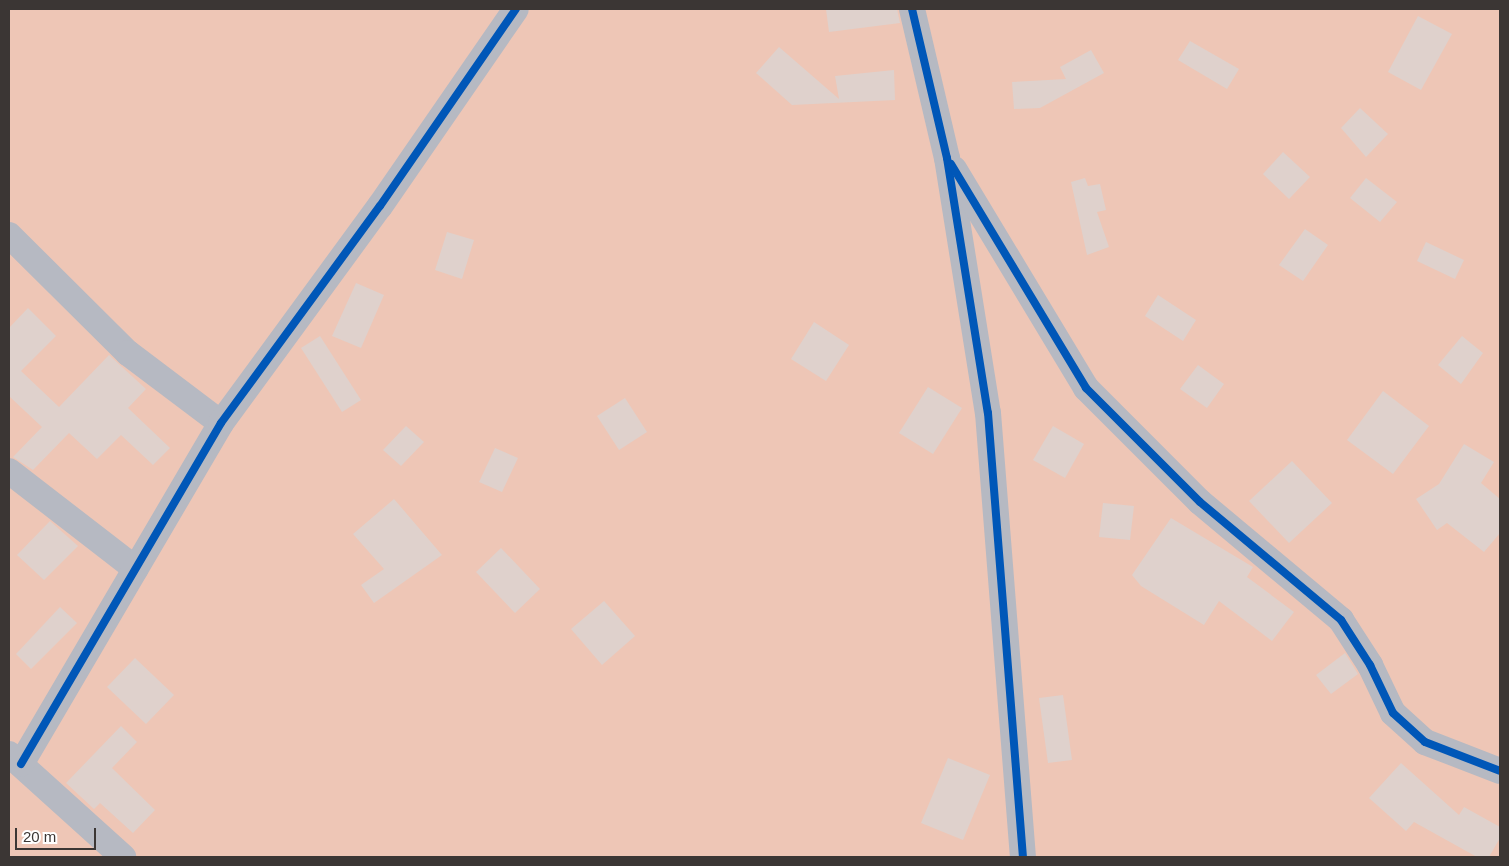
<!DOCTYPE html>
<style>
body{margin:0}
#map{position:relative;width:1509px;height:866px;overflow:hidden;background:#f2eae7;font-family:Arial,sans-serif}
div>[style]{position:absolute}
.green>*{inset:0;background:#eec6b6}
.building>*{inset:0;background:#dfd1cc}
.minor>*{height:26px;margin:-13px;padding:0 13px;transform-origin:13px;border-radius:13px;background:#b6b9c2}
.cycleway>*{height:8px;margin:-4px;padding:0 4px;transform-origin:4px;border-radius:4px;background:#0057b8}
span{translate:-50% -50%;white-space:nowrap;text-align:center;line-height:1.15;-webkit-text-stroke:4.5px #fff;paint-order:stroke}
.frame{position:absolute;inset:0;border:10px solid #3b3634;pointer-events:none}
.scale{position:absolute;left:15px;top:828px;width:81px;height:22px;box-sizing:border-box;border:2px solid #3b3634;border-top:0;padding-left:6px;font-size:15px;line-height:18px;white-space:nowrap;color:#3b3634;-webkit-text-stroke:4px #fff;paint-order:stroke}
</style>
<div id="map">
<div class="green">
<div style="clip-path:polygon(9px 9px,1500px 9px,1500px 857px,9px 857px)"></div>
</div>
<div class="building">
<div style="clip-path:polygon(826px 9px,897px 9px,900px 23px,829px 32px)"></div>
<div style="clip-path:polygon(1418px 16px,1452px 34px,1421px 90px,1388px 72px)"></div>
<div style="clip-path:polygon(1190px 41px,1239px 69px,1227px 89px,1178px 60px)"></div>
<div style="clip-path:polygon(779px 47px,839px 99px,835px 76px,894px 70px,895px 100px,792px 105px,756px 73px)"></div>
<div style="clip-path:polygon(1091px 50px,1104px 73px,1040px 108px,1014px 109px,1012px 82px,1066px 79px,1060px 67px)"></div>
<div style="clip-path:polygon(1360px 108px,1388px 134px,1366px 157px,1341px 128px)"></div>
<div style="clip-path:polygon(1283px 152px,1310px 177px,1289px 199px,1263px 174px)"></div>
<div style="clip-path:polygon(1085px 178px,1088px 186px,1100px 184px,1106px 210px,1097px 212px,1109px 247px,1087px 255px,1071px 182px)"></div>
<div style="clip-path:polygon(1366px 178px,1397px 202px,1380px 222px,1350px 198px)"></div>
<div style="clip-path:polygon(1305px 229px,1328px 245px,1303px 281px,1279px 265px)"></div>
<div style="clip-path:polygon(447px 232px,474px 240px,462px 279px,435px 270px)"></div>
<div style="clip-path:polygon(1426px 242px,1464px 260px,1455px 279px,1417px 261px)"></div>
<div style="clip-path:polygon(356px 283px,384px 295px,361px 348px,332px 336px)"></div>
<div style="clip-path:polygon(1158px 295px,1196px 320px,1183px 341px,1145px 316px)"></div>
<div style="clip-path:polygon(28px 308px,56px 336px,21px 371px,59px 407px,109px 355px,146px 389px,128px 408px,170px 448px,153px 465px,121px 435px,97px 459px,69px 433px,33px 470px,13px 457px,42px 427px,9px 396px,9px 328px)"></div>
<div style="clip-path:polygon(814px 322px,849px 345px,826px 381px,791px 359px)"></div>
<div style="clip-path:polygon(320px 336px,361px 400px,342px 412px,301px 348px)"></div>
<div style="clip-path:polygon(1462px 336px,1483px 353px,1461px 384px,1438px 365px)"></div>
<div style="clip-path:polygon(1198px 365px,1224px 384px,1207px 408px,1180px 389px)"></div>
<div style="clip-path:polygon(928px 387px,962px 408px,933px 454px,899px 433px)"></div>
<div style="clip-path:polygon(1383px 391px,1429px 426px,1393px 474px,1347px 440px)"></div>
<div style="clip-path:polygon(625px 398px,647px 432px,619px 450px,597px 416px)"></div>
<div style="clip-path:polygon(406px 426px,424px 442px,401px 466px,383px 450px)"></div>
<div style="clip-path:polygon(1053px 426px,1084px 444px,1065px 478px,1033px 460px)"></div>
<div style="clip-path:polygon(1464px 444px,1494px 462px,1481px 483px,1500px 499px,1500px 533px,1484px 552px,1447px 523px,1437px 530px,1416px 499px,1439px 484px)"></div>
<div style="clip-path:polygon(495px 448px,518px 458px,502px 492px,479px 482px)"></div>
<div style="clip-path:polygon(1292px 461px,1332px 503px,1289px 543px,1249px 501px)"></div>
<div style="clip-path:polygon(394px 499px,442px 555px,374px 603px,361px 585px,384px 569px,353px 534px)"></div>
<div style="clip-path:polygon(1103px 503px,1134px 506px,1130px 540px,1099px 537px)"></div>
<div style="clip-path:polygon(1171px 518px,1253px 567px,1247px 577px,1294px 612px,1272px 641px,1219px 601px,1204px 625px,1141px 586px,1132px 575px)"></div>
<div style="clip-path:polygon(50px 521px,78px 546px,44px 580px,17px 555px)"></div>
<div style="clip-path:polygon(501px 548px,540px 589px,515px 613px,476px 572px)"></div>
<div style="clip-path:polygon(604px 601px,635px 636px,602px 665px,571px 629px)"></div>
<div style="clip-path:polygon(60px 607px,77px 623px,31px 669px,16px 654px)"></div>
<div style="clip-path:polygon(1345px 653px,1358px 674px,1331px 694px,1316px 675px)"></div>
<div style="clip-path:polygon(135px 658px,174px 695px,146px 724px,107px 687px)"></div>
<div style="clip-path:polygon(1063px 695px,1072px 760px,1048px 763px,1039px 698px)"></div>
<div style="clip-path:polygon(121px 726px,137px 742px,112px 768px,155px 810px,133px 833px,100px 803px,94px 809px,66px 783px)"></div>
<div style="clip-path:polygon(948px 758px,990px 775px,963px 840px,921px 823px)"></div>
<div style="clip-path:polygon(1401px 763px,1459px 815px,1464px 807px,1500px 827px,1500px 838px,1489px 857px,1477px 857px,1414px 822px,1406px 831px,1369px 798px)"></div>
</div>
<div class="minor">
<div style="left:912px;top:9px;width:153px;rotate:76.8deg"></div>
<div style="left:947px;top:158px;width:258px;rotate:80.9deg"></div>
<div style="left:988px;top:413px;width:445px;rotate:85.5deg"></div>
<div style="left:954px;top:169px;width:256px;rotate:58.9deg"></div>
<div style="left:1086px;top:388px;width:161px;rotate:45deg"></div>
<div style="left:1200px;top:502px;width:184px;rotate:39.9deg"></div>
<div style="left:1341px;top:620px;width:54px;rotate:57.2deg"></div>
<div style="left:1370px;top:665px;width:53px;rotate:64.4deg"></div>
<div style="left:1393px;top:713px;width:43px;rotate:42.2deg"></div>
<div style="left:1425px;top:742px;width:80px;rotate:21.1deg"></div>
<div style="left:9px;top:235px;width:168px;rotate:44.8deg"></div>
<div style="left:128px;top:353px;width:116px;rotate:37deg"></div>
<div style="left:9px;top:471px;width:160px;rotate:37.7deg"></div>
<div style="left:9px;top:754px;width:154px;rotate:42.1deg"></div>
<div style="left:21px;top:764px;width:395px;rotate:-59.6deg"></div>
<div style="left:221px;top:423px;width:269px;rotate:-53.8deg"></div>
<div style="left:380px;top:206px;width:239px;rotate:-55.4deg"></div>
</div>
<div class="cycleway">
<div style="left:912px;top:9px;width:153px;rotate:76.8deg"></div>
<div style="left:947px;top:158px;width:258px;rotate:80.9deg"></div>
<div style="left:988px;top:413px;width:445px;rotate:85.5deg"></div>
<div style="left:951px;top:164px;width:262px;rotate:58.9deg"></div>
<div style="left:1086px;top:388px;width:161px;rotate:45deg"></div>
<div style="left:1200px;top:502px;width:184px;rotate:39.9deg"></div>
<div style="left:1341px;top:620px;width:54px;rotate:57.2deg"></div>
<div style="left:1370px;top:665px;width:53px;rotate:64.4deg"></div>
<div style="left:1393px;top:713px;width:43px;rotate:42.2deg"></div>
<div style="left:1425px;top:742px;width:80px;rotate:21.1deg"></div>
<div style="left:21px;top:764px;width:395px;rotate:-59.6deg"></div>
<div style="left:221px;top:423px;width:269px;rotate:-53.8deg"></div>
<div style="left:380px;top:206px;width:239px;rotate:-55.4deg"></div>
</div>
<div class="frame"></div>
<div class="scale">20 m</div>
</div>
